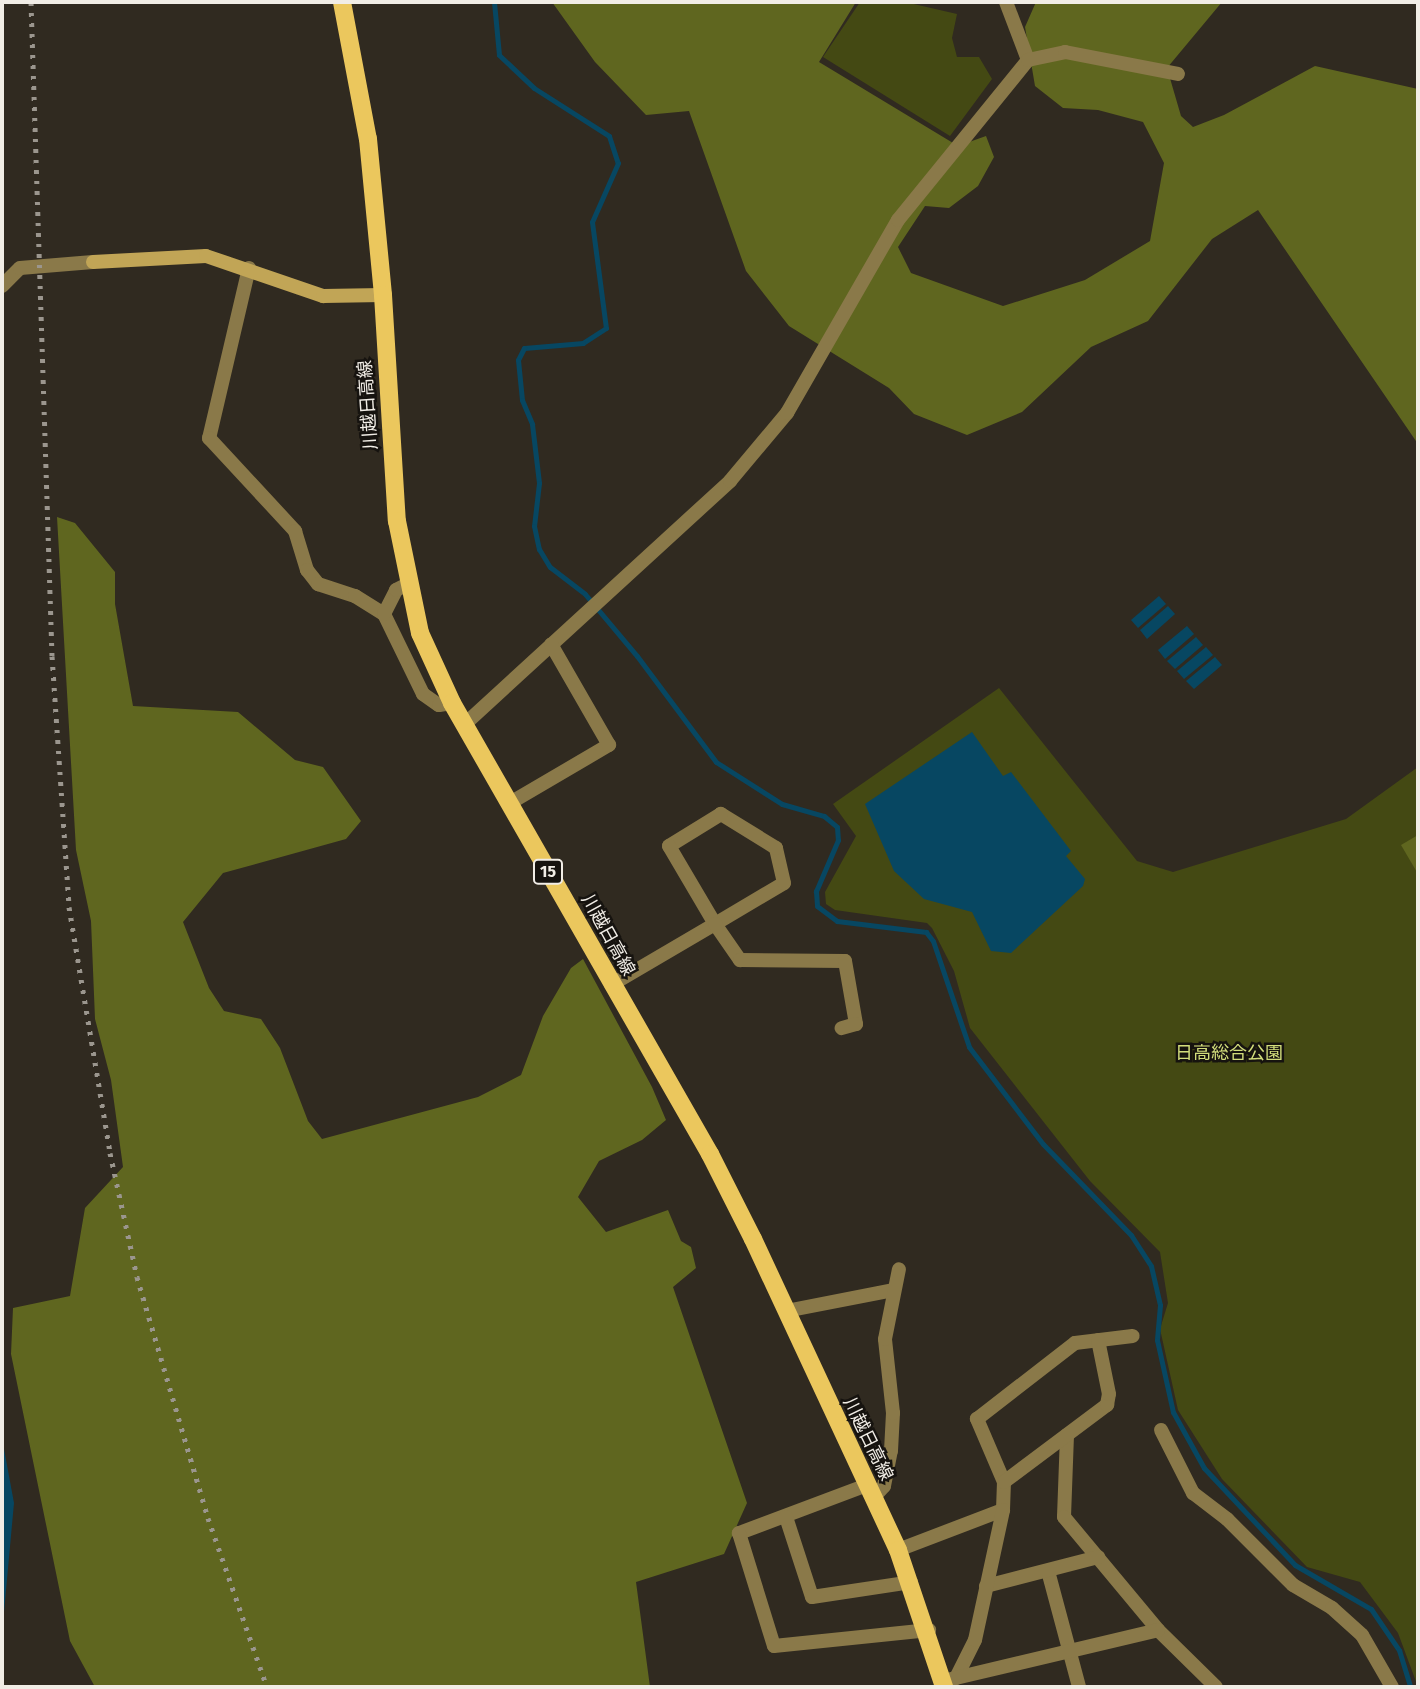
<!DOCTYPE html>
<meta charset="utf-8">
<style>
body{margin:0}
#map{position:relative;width:1420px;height:1689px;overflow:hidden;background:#302a20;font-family:"Fira Sans","Noto Sans JP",sans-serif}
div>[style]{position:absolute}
.green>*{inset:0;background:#444913}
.forest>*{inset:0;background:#5f661f}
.water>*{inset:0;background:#074762}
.stream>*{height:5px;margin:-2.5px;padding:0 2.5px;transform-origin:2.5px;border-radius:2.5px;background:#074762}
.street>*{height:14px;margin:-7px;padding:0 7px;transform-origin:7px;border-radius:7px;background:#8a7949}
.secondary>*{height:14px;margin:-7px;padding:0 7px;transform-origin:7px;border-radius:7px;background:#c1a556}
.primary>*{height:18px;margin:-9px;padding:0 9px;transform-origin:9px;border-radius:9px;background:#ebc75d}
.rail>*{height:5px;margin-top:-2.5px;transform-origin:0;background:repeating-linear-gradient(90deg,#9b968e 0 3.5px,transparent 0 10.5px)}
span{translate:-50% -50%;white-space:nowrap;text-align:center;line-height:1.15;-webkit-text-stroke:5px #16130f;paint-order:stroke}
.shield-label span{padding:2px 5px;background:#16130f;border:2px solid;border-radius:5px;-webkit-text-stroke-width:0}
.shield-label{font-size:16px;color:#f1ede6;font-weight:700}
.street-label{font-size:18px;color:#f1ede6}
.park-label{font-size:18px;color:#d2dd7b}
.frame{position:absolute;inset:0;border:4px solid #f1ede6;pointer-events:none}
</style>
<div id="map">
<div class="green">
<div style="clip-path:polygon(860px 2px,905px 2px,957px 14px,952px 38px,957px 57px,979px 57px,992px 79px,950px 136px,823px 57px)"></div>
<div style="clip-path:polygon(999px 688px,1137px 861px,1173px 872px,1346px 819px,1418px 767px,1418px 1687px,1398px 1633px,1360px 1582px,1307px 1567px,1222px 1479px,1178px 1410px,1160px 1329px,1168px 1303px,1160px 1252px,1090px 1181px,970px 1028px,954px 971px,932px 928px,927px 923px,835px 910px,826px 904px,825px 892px,856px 836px,833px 804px)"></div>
</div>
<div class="forest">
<div style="clip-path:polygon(552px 2px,856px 2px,819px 62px,958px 146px,986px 136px,994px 157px,978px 186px,949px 208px,925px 206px,898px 247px,911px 273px,1003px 306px,1085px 280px,1150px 241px,1164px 163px,1143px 122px,1098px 110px,1063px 108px,1035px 86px,1025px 27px,1036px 2px,1222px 2px,1167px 68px,1181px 116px,1193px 127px,1224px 115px,1315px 66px,1418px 89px,1418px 444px,1258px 210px,1212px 239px,1148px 321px,1091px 347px,1022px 412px,967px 435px,914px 414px,889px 388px,789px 326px,746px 271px,689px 111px,646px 115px,595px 62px)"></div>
<div style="clip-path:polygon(57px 517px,75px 523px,115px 572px,115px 604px,133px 706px,238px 712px,295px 760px,323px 767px,361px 821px,346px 839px,223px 873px,183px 922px,209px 988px,224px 1011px,261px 1019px,280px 1048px,308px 1121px,322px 1139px,478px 1097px,521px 1075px,543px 1016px,571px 968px,583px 959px,652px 1087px,666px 1120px,642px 1140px,599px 1161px,578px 1197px,606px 1232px,668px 1210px,681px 1241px,691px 1247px,696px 1268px,673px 1287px,747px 1503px,724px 1554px,636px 1582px,650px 1687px,95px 1687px,70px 1641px,11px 1354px,13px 1308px,70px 1296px,85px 1208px,123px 1167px,111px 1080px,95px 1019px,91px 921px,76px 850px)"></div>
<div style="clip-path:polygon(1418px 835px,1418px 874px,1401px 845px)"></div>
</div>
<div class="water">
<div style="clip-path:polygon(1159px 596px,1166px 604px,1138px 628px,1131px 620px)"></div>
<div style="clip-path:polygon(1168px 606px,1175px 614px,1147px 639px,1140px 630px)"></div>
<div style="clip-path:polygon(1187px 626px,1194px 634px,1165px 659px,1158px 650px)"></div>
<div style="clip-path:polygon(1196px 637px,1203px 645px,1175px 669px,1167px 661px)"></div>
<div style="clip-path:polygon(1206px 647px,1213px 655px,1184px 679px,1177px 671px)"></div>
<div style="clip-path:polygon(1215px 657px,1222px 665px,1194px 689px,1186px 681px)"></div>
<div style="clip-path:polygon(972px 732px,1003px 776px,1011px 772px,1071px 851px,1066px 856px,1085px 879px,1083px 886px,1011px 953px,991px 951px,972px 912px,924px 899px,894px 871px,865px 804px)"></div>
<div style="clip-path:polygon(2px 1438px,14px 1503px,2px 1634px,3px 1503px)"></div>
</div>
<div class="stream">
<div style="left:494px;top:2px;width:53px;rotate:84.6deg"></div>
<div style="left:499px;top:55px;width:48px;rotate:43.3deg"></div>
<div style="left:534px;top:88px;width:89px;rotate:32.6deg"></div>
<div style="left:609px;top:136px;width:28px;rotate:72deg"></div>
<div style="left:618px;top:163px;width:64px;rotate:113.8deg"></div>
<div style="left:592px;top:222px;width:107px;rotate:82.5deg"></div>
<div style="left:606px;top:328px;width:27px;rotate:147deg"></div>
<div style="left:583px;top:343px;width:59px;rotate:175.2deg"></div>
<div style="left:524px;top:348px;width:13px;rotate:117deg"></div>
<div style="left:518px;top:360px;width:40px;rotate:84.3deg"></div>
<div style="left:522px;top:400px;width:26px;rotate:67deg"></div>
<div style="left:532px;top:424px;width:59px;rotate:83.2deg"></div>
<div style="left:539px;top:483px;width:43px;rotate:96.6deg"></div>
<div style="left:534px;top:526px;width:24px;rotate:78deg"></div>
<div style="left:539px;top:549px;width:21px;rotate:59deg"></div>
<div style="left:550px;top:567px;width:44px;rotate:37.6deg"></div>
<div style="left:585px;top:594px;width:81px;rotate:50deg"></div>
<div style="left:637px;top:656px;width:132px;rotate:53.3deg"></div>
<div style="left:716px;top:762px;width:78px;rotate:32.5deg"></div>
<div style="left:782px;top:804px;width:44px;rotate:15.9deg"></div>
<div style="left:824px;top:816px;width:17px;rotate:40deg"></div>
<div style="left:837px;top:827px;width:13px;rotate:86deg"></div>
<div style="left:838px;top:840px;width:56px;rotate:113.3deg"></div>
<div style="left:816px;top:891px;width:15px;rotate:86deg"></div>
<div style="left:817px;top:906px;width:25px;rotate:37deg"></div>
<div style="left:837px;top:921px;width:90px;rotate:7deg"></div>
<div style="left:926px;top:932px;width:11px;rotate:52deg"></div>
<div style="left:933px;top:941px;width:112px;rotate:71.2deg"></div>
<div style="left:969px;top:1047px;width:122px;rotate:52.7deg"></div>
<div style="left:1043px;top:1144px;width:127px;rotate:46deg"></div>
<div style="left:1131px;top:1235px;width:37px;rotate:57deg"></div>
<div style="left:1151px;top:1266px;width:40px;rotate:77deg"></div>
<div style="left:1160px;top:1305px;width:35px;rotate:95deg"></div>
<div style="left:1157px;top:1340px;width:74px;rotate:77.5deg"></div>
<div style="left:1173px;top:1412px;width:64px;rotate:61deg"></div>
<div style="left:1204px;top:1468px;width:133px;rotate:46.8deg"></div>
<div style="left:1295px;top:1565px;width:88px;rotate:30.1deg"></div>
<div style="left:1371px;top:1609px;width:50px;rotate:55.7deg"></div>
<div style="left:1399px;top:1650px;width:39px;rotate:73deg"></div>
</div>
<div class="street">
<div style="left:1006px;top:2px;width:62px;rotate:69.2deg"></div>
<div style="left:249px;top:268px;width:175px;rotate:103.2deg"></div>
<div style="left:209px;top:438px;width:127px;rotate:47.2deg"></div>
<div style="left:295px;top:531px;width:41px;rotate:72.9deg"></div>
<div style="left:307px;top:570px;width:18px;rotate:52deg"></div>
<div style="left:318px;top:584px;width:39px;rotate:18deg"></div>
<div style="left:355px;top:596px;width:34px;rotate:32deg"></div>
<div style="left:384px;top:614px;width:89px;rotate:64deg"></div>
<div style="left:423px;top:694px;width:19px;rotate:35deg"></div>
<div style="left:439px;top:705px;width:13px;rotate:-9deg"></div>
<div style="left:2px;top:286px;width:25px;rotate:-45deg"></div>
<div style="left:20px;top:268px;width:73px;rotate:-4.7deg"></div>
<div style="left:384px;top:614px;width:27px;rotate:-63deg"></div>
<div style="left:396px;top:590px;width:11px;rotate:-27deg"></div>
<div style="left:465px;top:724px;width:360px;rotate:-42.5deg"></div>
<div style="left:730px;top:481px;width:89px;rotate:-50deg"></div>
<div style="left:787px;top:413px;width:223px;rotate:-60.1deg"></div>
<div style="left:898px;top:220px;width:206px;rotate:-50.9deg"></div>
<div style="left:1028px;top:60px;width:38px;rotate:-12deg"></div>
<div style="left:1065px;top:52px;width:115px;rotate:11deg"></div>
<div style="left:510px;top:803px;width:115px;rotate:-30.4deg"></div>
<div style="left:609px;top:745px;width:116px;rotate:-119.9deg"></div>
<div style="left:611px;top:985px;width:121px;rotate:-30.4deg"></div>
<div style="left:715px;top:924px;width:80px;rotate:-30.7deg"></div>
<div style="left:784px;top:883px;width:36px;rotate:-103deg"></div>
<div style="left:776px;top:848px;width:65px;rotate:-148.3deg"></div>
<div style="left:721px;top:814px;width:61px;rotate:148.4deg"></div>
<div style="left:669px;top:846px;width:91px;rotate:59.5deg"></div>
<div style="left:715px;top:924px;width:44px;rotate:55.2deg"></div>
<div style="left:740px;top:960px;width:105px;rotate:0.5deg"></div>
<div style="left:845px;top:961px;width:64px;rotate:80.1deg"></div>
<div style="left:856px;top:1024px;width:15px;rotate:164deg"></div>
<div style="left:786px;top:1311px;width:109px;rotate:-11.1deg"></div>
<div style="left:1161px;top:1430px;width:71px;rotate:63.1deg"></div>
<div style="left:1193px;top:1493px;width:43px;rotate:37.4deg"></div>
<div style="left:1227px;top:1519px;width:93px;rotate:45deg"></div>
<div style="left:1293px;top:1585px;width:45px;rotate:30.5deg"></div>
<div style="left:1332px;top:1608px;width:40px;rotate:42deg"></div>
<div style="left:1362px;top:1635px;width:60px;rotate:60deg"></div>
<div style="left:1067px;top:1435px;width:82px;rotate:92.1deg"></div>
<div style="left:1064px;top:1517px;width:147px;rotate:50.2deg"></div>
<div style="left:1158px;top:1630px;width:81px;rotate:44.5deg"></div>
<div style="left:1004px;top:1482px;width:69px;rotate:-113.2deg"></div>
<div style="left:977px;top:1419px;width:124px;rotate:-37.8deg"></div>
<div style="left:1075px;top:1343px;width:58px;rotate:-6.9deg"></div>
<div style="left:867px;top:1485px;width:137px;rotate:159.4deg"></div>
<div style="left:739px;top:1533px;width:118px;rotate:72.8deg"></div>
<div style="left:774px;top:1646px;width:156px;rotate:-5.9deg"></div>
<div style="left:873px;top:1498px;width:16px;rotate:-47deg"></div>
<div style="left:884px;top:1486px;width:36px;rotate:-79deg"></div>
<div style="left:891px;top:1451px;width:38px;rotate:-87deg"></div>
<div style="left:893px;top:1413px;width:74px;rotate:-96.2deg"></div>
<div style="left:885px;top:1339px;width:71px;rotate:-78.7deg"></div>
<div style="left:786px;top:1517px;width:84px;rotate:72deg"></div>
<div style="left:812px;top:1597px;width:100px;rotate:-8.6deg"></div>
<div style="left:898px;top:1550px;width:112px;rotate:-20.9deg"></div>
<div style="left:1003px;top:1510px;width:28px;rotate:-88deg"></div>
<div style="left:1004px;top:1482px;width:129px;rotate:-36.8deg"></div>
<div style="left:1107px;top:1405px;width:11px;rotate:-80deg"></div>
<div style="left:1109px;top:1394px;width:55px;rotate:-101.5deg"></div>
<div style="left:1048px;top:1571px;width:120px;rotate:75deg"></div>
<div style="left:986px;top:1586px;width:116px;rotate:-14.5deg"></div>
<div style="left:956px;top:1678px;width:42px;rotate:-63.4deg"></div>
<div style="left:975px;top:1640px;width:133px;rotate:-77.8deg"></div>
<div style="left:943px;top:1681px;width:221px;rotate:-13.3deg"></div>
</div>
<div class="secondary">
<div style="left:93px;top:262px;width:113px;rotate:-3deg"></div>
<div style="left:206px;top:256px;width:124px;rotate:18.9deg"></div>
<div style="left:323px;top:296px;width:60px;rotate:-1deg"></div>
</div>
<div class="primary">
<div style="left:342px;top:2px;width:139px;rotate:79.3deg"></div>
<div style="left:368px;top:139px;width:157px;rotate:84.5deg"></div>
<div style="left:383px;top:295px;width:226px;rotate:86.5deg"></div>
<div style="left:397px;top:521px;width:114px;rotate:78.4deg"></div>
<div style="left:420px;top:633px;width:77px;rotate:65.4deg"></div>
<div style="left:452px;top:703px;width:520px;rotate:60.23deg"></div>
<div style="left:710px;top:1154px;width:95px;rotate:63.2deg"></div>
<div style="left:753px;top:1239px;width:343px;rotate:65deg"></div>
<div style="left:898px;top:1550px;width:145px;rotate:71.4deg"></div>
</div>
<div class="rail">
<div style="left:31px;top:2px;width:654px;rotate:88.16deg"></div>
<div style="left:52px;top:656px;width:252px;rotate:86.1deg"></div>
<div style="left:69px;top:907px;width:249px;rotate:80.5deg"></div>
<div style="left:110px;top:1153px;width:127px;rotate:77.7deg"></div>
<div style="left:137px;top:1277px;width:251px;rotate:73.6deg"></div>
<div style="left:208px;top:1518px;width:179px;rotate:70.8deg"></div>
</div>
<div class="shield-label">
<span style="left:548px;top:872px">15</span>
</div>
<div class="street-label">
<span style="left:368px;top:405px;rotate:-94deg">川越日高線</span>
<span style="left:608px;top:935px;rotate:61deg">川越日高線</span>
<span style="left:868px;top:1439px;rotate:64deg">川越日高線</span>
</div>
<div class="park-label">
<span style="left:1229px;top:1053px">日高総合公園</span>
</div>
<div class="frame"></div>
</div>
